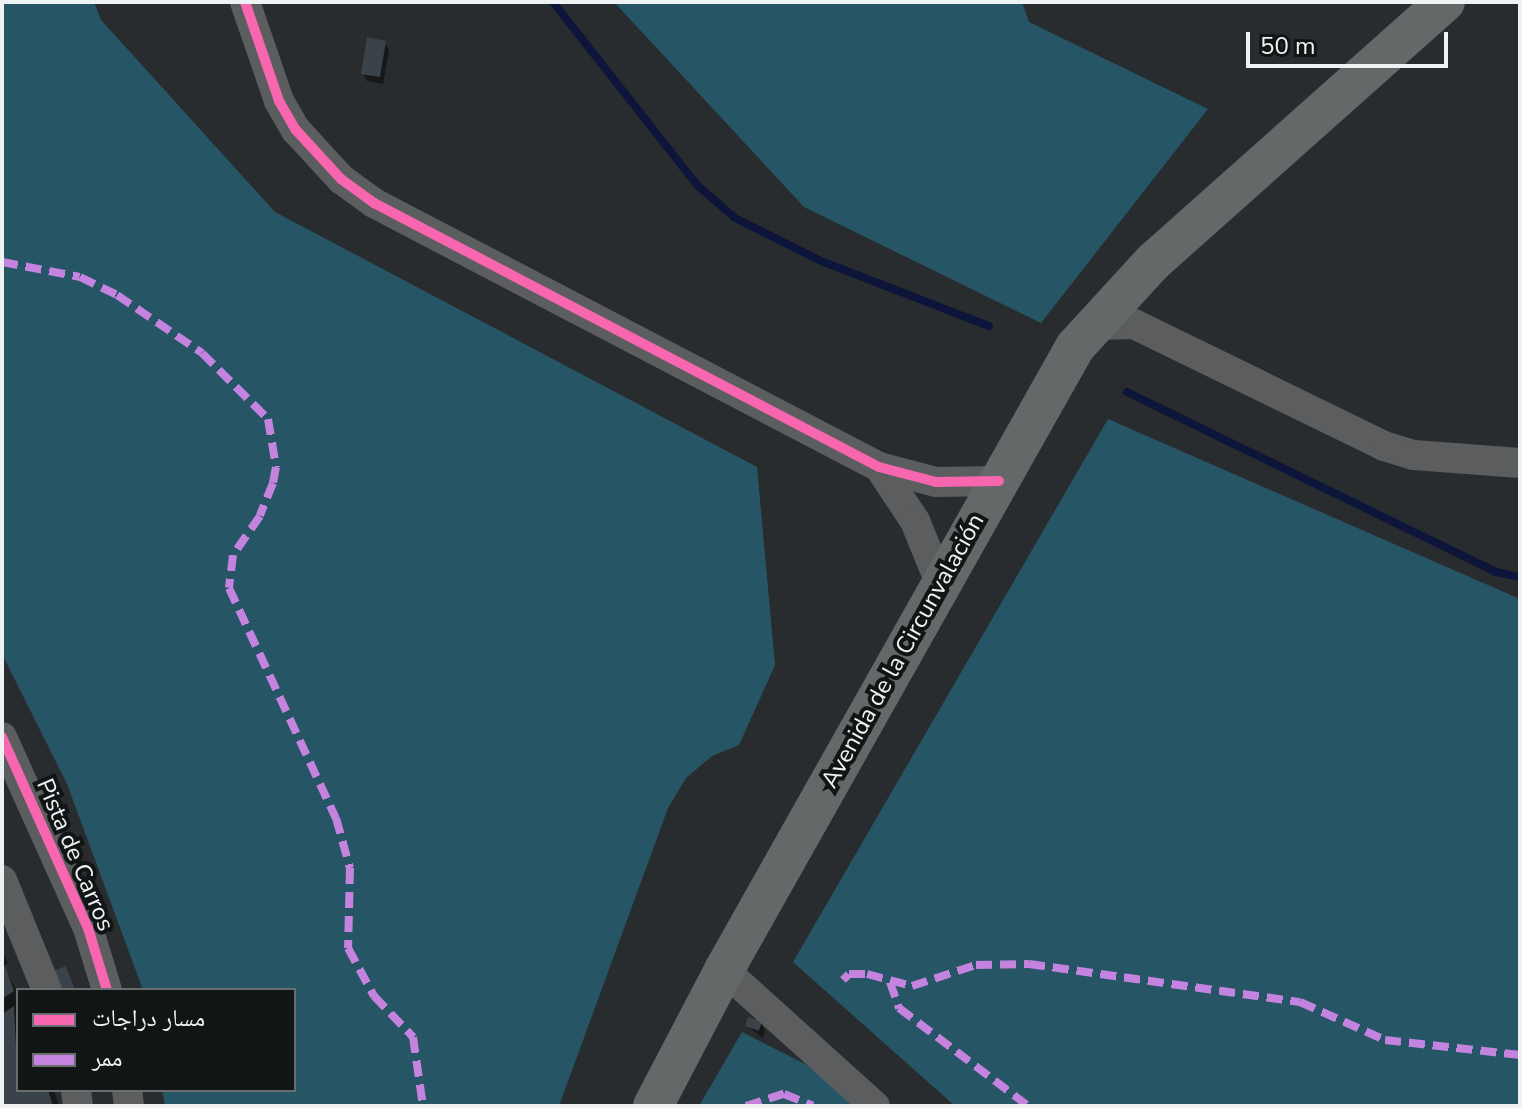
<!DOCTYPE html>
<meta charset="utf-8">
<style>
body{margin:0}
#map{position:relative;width:1522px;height:1108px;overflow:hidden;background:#292c2e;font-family:"Nunito Sans","Noto Naskh Arabic",sans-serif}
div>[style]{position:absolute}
.green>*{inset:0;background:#265566}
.shadow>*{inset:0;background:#0007}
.stream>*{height:8px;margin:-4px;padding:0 4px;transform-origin:4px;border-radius:4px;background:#0e153a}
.building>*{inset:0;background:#3a424a}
.minor>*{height:30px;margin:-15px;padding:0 15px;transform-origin:15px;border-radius:15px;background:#5c5d5e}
.major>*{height:40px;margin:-20px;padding:0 20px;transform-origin:20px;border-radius:20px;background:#656868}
.quiet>*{height:8px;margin-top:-4px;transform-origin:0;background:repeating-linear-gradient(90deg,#c483df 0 16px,transparent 0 24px)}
.cycleway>*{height:10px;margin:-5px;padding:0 5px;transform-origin:5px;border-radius:5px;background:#f766af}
span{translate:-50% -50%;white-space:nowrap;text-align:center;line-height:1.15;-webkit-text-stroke:8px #121516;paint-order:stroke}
.street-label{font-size:24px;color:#eef2f3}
.frame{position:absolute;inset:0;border:4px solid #eef2f3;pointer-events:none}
.legend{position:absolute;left:16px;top:988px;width:280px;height:104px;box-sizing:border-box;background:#121516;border:2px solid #6a6d6e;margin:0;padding:10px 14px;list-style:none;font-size:24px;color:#eef2f3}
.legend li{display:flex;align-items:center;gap:16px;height:40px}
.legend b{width:40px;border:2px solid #6a6d6e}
.scale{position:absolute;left:1246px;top:32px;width:202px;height:36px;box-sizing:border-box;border:4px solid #eef2f3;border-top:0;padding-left:10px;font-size:24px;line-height:28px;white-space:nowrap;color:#eef2f3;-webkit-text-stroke:6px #121516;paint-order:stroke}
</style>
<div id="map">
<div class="green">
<div style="clip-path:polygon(2px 2px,94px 2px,101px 20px,275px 212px,757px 467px,775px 665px,739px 745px,712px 756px,686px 778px,668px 808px,559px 1106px,165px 1106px,162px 1090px,294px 1090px,294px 990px,143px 990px,67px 784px,2px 654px)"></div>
<div style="clip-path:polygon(614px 2px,1022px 2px,1029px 22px,1208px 109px,1041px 323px,804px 207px)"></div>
<div style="clip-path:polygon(1108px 419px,1520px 599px,1520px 1106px,955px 1106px,793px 962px)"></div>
<div style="clip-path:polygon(742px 1032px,821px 1072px,857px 1106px,699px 1106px)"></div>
</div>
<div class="shadow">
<div style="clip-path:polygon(385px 43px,389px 50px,383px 84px,367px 81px,363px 73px)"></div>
<div style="clip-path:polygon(2px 952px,8px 963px,3px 966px,18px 993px,18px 1090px,54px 1090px,59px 1106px,2px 1106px)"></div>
<div style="clip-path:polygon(761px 1023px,765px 1030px,763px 1038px,747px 1026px)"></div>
</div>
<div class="stream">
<div style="left:553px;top:2px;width:233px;rotate:51.8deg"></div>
<div style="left:697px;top:185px;width:50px;rotate:41deg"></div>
<div style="left:735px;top:218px;width:96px;rotate:26.6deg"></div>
<div style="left:821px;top:261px;width:180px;rotate:21.2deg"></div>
<div style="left:1127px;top:392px;width:411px;rotate:26deg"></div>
<div style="left:1496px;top:572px;width:25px;rotate:12deg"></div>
</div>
<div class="building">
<div style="clip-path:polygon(367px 37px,386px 41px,380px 77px,361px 74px)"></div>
<div style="clip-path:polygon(5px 966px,14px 991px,2px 999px,2px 967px)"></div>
<div style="clip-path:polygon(66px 966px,75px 990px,54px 990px,48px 973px)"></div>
<div style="clip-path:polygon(14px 1006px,18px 1090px,48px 1090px,53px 1106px,2px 1106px,2px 1014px)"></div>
<div style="clip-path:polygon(748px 1017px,762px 1021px,759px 1031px,745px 1026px)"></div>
</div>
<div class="minor">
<div style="left:245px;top:2px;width:105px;rotate:71deg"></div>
<div style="left:279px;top:101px;width:34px;rotate:60deg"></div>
<div style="left:296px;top:130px;width:67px;rotate:47.4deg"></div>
<div style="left:341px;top:179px;width:41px;rotate:36deg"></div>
<div style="left:374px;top:203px;width:570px;rotate:27.6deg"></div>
<div style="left:879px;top:467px;width:59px;rotate:14.7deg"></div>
<div style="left:936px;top:482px;width:63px;rotate:-0.9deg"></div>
<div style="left:1094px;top:325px;width:40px;rotate:-1.4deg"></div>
<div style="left:1134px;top:324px;width:278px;rotate:26deg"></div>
<div style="left:1384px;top:446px;width:31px;rotate:17deg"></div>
<div style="left:1414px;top:455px;width:106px;rotate:4.3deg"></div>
<div style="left:879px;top:467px;width:65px;rotate:56.3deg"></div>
<div style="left:915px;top:521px;width:69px;rotate:67.9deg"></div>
<div style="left:2px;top:737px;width:209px;rotate:65.8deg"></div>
<div style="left:88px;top:928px;width:65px;rotate:73deg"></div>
<div style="left:2px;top:880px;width:119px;rotate:67.8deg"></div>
<div style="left:724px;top:970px;width:203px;rotate:42deg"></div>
<div style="left:76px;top:1090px;width:16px;rotate:83deg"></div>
<div style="left:127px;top:1090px;width:16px;rotate:83deg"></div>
</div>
<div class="major">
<div style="left:653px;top:1106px;width:153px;rotate:-62.4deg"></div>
<div style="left:724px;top:970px;width:715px;rotate:-60.6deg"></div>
<div style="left:1075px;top:347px;width:115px;rotate:-47.5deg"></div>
<div style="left:1153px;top:262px;width:391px;rotate:-41.7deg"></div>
</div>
<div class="quiet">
<div style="left:2px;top:262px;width:79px;rotate:10.9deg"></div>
<div style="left:80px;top:277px;width:41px;rotate:25.9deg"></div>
<div style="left:117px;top:295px;width:103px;rotate:34.3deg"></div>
<div style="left:202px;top:353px;width:93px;rotate:45deg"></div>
<div style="left:268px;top:419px;width:49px;rotate:80.5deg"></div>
<div style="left:276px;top:467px;width:16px;rotate:101deg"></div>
<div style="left:273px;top:483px;width:35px;rotate:112deg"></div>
<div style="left:260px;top:516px;width:47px;rotate:124.7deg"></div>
<div style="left:233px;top:555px;width:33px;rotate:97deg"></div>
<div style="left:229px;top:588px;width:254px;rotate:65.1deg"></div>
<div style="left:336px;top:818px;width:52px;rotate:74.4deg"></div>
<div style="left:350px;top:868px;width:80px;rotate:91.4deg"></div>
<div style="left:348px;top:948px;width:55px;rotate:61.6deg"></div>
<div style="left:374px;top:996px;width:57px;rotate:46.4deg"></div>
<div style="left:413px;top:1037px;width:70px;rotate:81.8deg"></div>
<div style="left:843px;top:980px;width:8px;rotate:-45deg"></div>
<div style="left:849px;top:974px;width:18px"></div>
<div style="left:867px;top:974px;width:47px;rotate:14.9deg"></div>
<div style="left:912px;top:986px;width:67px;rotate:-18.2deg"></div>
<div style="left:976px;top:965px;width:53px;rotate:-1.1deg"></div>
<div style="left:1029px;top:964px;width:274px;rotate:8deg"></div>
<div style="left:1300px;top:1002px;width:93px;rotate:24.1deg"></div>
<div style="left:1385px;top:1040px;width:136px;rotate:6.3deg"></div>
<div style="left:890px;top:982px;width:28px;rotate:71deg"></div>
<div style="left:899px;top:1008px;width:162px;rotate:37.2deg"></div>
<div style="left:746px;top:1106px;width:40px;rotate:-18deg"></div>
<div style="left:784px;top:1094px;width:31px;rotate:22deg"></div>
</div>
<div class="cycleway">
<div style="left:245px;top:2px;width:105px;rotate:71deg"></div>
<div style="left:279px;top:101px;width:34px;rotate:60deg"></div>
<div style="left:296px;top:130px;width:67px;rotate:47.4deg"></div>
<div style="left:341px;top:179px;width:41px;rotate:36deg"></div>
<div style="left:374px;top:203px;width:570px;rotate:27.6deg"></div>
<div style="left:879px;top:467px;width:59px;rotate:14.7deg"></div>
<div style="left:936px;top:482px;width:63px;rotate:-0.9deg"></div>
<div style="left:2px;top:737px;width:209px;rotate:65.8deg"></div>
<div style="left:88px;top:928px;width:65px;rotate:73deg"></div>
</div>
<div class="street-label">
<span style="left:903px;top:651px;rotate:-61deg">Avenida de la Circunvalación</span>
<span style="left:75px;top:855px;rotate:67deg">Pista de Carros</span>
</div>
<div class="frame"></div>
<ul class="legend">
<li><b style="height:10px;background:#f766af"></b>مسار دراجات</li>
<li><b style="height:10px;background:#c483df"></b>ممر</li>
</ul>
<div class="scale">50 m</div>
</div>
